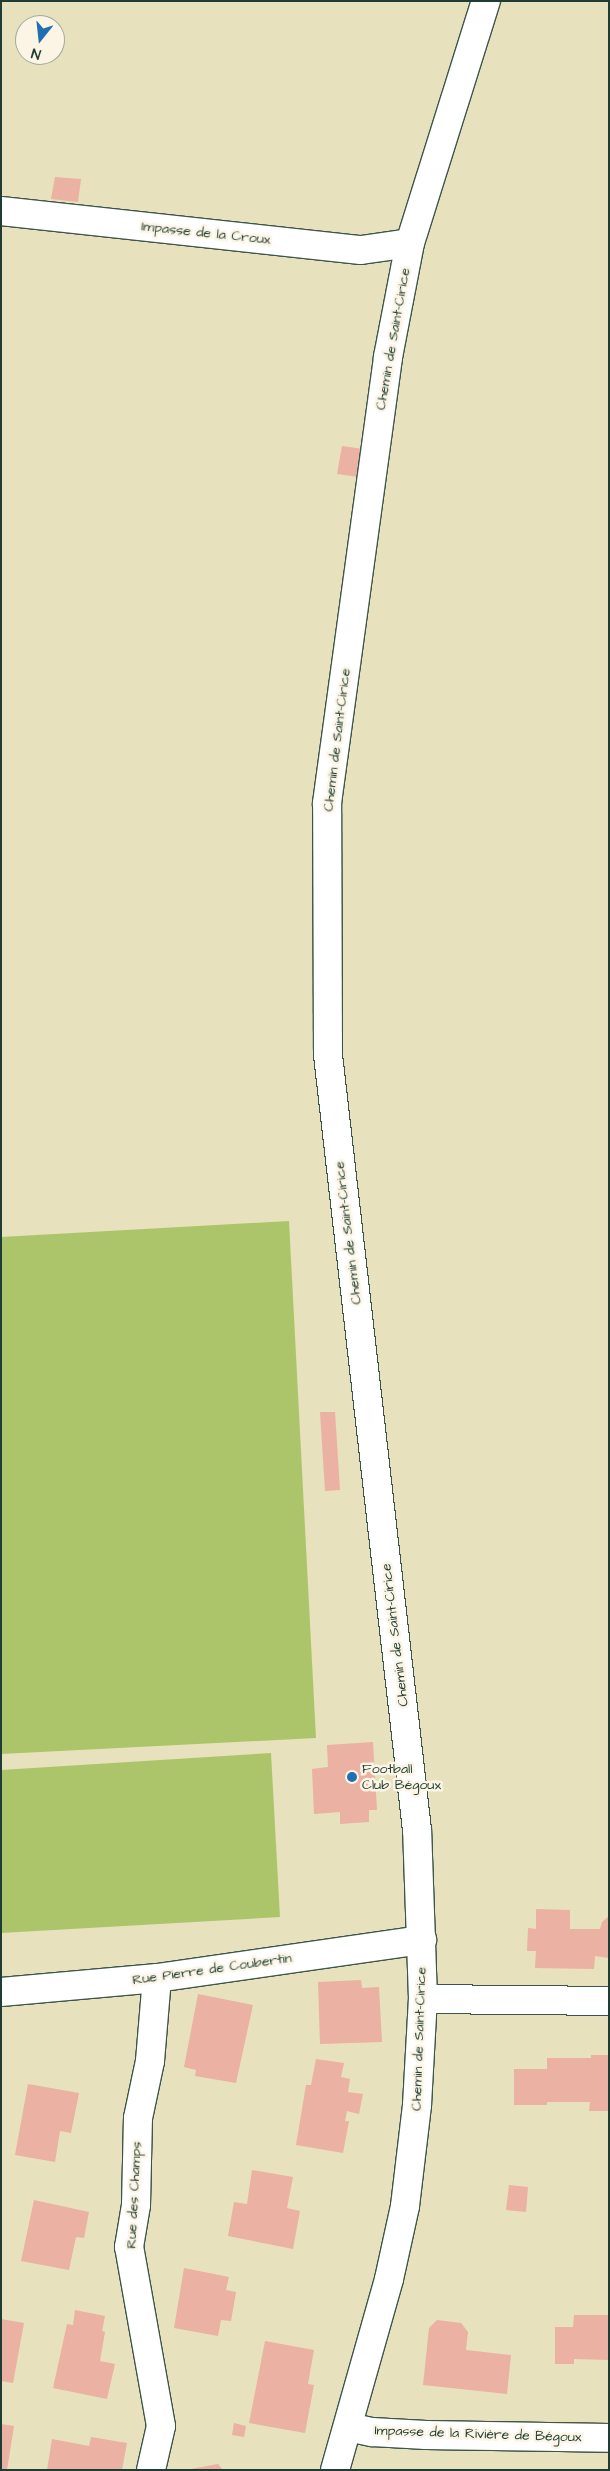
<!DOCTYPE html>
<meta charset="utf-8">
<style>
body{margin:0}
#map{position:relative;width:610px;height:2471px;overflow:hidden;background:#e7e1bd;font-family:"Architects Daughter",sans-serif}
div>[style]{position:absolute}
.green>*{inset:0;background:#adc56a}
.building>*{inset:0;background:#ebb1a2}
.roads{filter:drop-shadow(1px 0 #3d5649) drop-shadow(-1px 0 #3d5649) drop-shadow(0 1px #3d5649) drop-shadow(0 -1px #3d5649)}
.minor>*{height:28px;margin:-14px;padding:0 14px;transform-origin:14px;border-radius:14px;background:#fff}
.dots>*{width:14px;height:14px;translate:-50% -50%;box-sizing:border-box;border:2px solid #fcf5e5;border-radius:50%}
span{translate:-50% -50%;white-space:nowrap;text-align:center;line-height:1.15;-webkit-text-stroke:5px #fcf5e5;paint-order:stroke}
.street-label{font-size:14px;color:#1f3d34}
.poi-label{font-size:14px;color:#1f3d34}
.left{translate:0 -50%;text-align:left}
.frame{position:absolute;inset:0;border:2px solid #1f3d34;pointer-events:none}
.north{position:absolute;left:15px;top:15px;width:50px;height:50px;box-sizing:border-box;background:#fcf5e5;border:1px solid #a4ab9e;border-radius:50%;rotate:196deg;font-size:14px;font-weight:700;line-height:20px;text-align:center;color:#1f3d34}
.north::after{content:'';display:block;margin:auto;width:18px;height:22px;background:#1f6fb2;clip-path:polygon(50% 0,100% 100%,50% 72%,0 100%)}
</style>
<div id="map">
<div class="green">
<div style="clip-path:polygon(289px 1221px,316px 1738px,1px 1754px,1px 1237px)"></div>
<div style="clip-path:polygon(271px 1753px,280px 1917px,1px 1933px,1px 1770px)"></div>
</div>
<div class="building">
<div style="clip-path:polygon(55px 177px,81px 179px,78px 202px,51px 199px)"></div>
<div style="clip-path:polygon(342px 446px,363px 449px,359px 477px,337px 474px)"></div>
<div style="clip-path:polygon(320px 1412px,335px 1412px,340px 1490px,325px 1491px)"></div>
<div style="clip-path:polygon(373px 1742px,377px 1810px,369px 1810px,369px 1822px,340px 1824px,340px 1812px,314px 1814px,312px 1769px,328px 1767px,327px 1745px)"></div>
<div style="clip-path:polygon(536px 1909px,570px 1910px,570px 1929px,600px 1929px,602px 1922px,609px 1916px,609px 1958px,595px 1956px,594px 1969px,535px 1968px,536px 1951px,527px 1951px,528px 1928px,536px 1929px)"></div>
<div style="clip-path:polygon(361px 1980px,362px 1988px,379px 1987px,382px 2042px,320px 2044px,318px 1982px)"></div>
<div style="clip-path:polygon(198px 1994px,253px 2005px,236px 2083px,195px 2076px,196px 2070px,184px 2067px)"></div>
<div style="clip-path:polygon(591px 2055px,609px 2055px,609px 2111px,589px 2111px,590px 2102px,547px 2102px,547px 2105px,514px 2105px,514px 2069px,547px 2069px,547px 2058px,591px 2058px)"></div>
<div style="clip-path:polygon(316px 2059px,344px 2063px,341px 2077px,350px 2079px,348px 2092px,363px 2094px,359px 2114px,347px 2111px,345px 2121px,349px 2121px,343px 2153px,296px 2145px,306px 2085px,311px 2085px)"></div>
<div style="clip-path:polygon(28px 2084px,79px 2093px,71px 2133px,60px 2131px,55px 2162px,15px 2155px)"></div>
<div style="clip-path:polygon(252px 2170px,293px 2177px,287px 2208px,300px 2211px,293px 2249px,228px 2236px,234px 2202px,247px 2204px)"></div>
<div style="clip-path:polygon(509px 2185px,528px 2187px,526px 2212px,506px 2210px)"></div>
<div style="clip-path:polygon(34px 2200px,89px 2212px,84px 2238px,76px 2237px,69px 2270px,21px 2261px)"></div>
<div style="clip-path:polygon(184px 2268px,229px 2277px,226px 2290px,236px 2292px,231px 2321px,221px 2320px,218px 2336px,174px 2328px)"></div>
<div style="clip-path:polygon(75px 2310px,105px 2316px,102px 2331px,105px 2332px,100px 2361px,115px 2364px,107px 2399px,53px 2388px,67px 2324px,73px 2325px)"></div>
<div style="clip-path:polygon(574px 2315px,609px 2315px,609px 2360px,574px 2359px,574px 2364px,555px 2364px,555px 2327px,573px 2327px)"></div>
<div style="clip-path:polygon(1px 2319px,24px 2323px,13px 2383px,1px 2381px)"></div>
<div style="clip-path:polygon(437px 2320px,461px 2323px,468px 2332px,466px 2350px,511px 2355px,507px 2394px,423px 2385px,429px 2328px)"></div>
<div style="clip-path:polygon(265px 2341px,314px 2350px,308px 2384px,314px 2385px,305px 2433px,249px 2423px)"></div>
<div style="clip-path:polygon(234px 2423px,246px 2426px,244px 2437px,232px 2435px)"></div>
<div style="clip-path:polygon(1px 2424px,14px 2426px,7px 2470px,1px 2469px)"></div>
<div style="clip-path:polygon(91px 2437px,127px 2443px,122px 2470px,47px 2470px,52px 2439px,89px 2446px)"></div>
<div style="clip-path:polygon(218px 2464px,223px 2470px,191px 2470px,191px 2469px)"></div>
</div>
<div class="roads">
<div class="minor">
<div style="left:1px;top:211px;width:362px;rotate:6.2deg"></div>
<div style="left:361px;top:250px;width:49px;rotate:-8.1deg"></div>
<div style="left:1px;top:1992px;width:157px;rotate:-5.1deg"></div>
<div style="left:157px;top:1978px;width:268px;rotate:-8.2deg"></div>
<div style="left:423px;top:1999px;width:186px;rotate:0.6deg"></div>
<div style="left:348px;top:2427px;width:25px;rotate:12deg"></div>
<div style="left:372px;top:2432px;width:54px;rotate:3.2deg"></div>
<div style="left:426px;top:2435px;width:183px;rotate:0.9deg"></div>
<div style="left:151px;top:2470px;width:45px;rotate:-77.2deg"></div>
<div style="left:161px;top:2426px;width:182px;rotate:-100.1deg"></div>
<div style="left:129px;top:2247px;width:43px;rotate:-80.5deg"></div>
<div style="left:136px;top:2205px;width:87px;rotate:-88.7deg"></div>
<div style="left:138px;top:2118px;width:58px;rotate:-78.1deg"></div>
<div style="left:150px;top:2061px;width:83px;rotate:-85.2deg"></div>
<div style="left:335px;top:2470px;width:198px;rotate:-74.2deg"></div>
<div style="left:389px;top:2279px;width:75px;rotate:-77.6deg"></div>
<div style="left:405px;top:2206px;width:102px;rotate:-83.2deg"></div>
<div style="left:417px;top:2105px;width:106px;rotate:-86.8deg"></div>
<div style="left:423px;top:1999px;width:169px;rotate:-92deg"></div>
<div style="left:417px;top:1830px;width:780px;rotate:-96.55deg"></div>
<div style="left:328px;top:1055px;width:252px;rotate:-90.2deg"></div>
<div style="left:327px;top:803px;width:450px;rotate:-82.2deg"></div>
<div style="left:388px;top:357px;width:116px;rotate:-79.1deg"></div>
<div style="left:410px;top:243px;width:254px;rotate:-72.6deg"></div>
</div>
</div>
<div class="dots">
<div style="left:352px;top:1777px;background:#1f6fb2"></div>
</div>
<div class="street-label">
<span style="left:206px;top:233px;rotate:6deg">Impasse de la Croux</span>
<span style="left:393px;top:339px;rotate:-80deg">Chemin de Saint-Cirice</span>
<span style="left:337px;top:740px;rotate:-83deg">Chemin de Saint-Cirice</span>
<span style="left:348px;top:1233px;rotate:-97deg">Chemin de Saint-Cirice</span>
<span style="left:395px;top:1635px;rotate:-97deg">Chemin de Saint-Cirice</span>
<span style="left:212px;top:1969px;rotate:-8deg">Rue Pierre de Coubertin</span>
<span style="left:419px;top:2039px;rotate:-88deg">Chemin de Saint-Cirice</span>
<span style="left:134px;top:2195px;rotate:-87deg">Rue des Champs</span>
<span style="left:478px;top:2434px;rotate:2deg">Impasse de la Rivière de Bégoux</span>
</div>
<div class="poi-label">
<span class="left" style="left:362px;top:1777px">Football<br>Club Bégoux</span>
</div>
<div class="frame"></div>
<div class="north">N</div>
</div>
